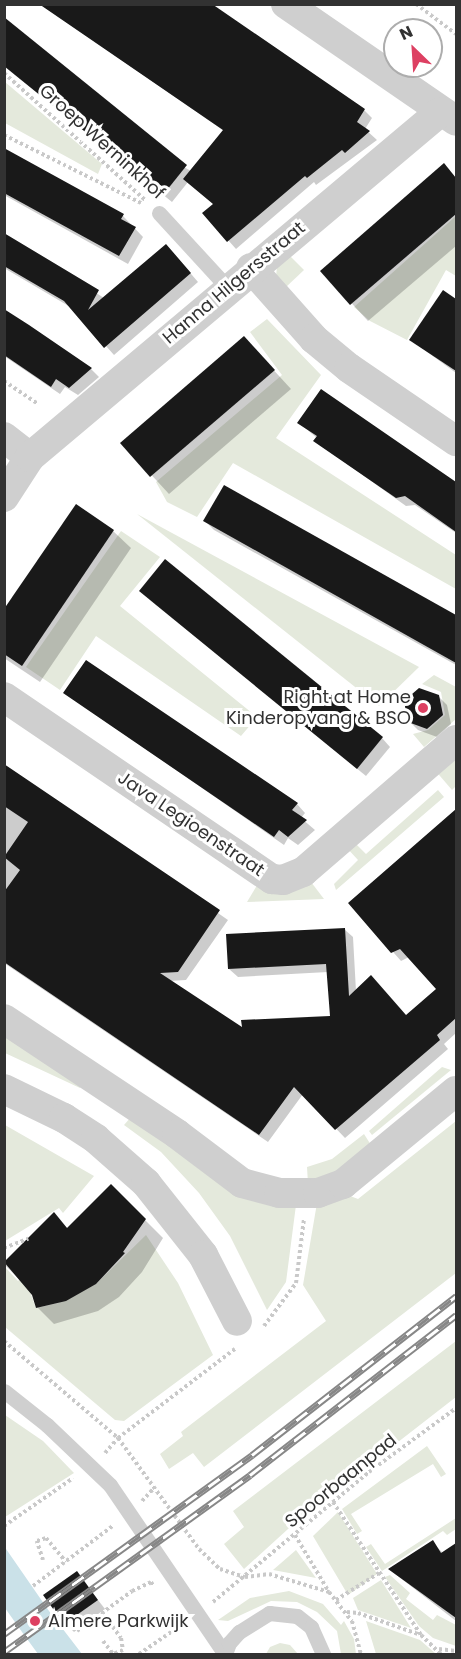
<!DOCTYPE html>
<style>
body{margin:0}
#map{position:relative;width:461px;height:1659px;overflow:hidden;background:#fff;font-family:Poppins,sans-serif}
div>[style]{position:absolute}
.green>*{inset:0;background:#e4e9dc}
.water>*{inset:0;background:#cae1e8}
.shadow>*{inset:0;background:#0003}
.building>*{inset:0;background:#191919}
.path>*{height:4px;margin-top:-2px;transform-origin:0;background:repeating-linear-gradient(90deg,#c9c9c9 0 3px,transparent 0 6px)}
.service>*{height:15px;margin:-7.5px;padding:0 7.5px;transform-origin:7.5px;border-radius:7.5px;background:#cfcfcf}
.minor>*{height:30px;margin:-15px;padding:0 15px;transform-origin:15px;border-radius:15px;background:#cfcfcf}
.rail>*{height:7px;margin-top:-3.5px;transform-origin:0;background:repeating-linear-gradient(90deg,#fff 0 14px,#878787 0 28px);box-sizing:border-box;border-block:2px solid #878787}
.dots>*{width:16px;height:16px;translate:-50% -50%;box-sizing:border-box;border:3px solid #fff;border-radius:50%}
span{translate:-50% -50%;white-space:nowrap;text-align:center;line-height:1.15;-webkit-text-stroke:6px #fff;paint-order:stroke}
.street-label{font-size:18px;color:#323232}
.poi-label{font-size:18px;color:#323232}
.right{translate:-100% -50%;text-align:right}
.left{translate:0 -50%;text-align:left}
.frame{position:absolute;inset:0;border:6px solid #323232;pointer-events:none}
.north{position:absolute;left:383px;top:18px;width:60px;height:60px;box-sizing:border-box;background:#fff;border:2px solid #adadad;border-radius:50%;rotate:335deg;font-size:16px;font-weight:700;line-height:24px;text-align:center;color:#323232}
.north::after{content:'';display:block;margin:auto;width:21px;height:27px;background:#dd4062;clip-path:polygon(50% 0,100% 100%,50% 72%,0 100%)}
</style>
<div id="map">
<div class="green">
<div style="clip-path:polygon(5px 82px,102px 164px,98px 174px,5px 123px)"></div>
<div style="clip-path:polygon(456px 216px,456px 276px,446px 270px,407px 340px,370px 321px,354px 307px)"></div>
<div style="clip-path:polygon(286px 252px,304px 270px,285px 288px,276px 277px,277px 266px)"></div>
<div style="clip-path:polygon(267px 319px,321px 375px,276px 438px,456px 555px,456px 589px,233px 463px,197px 517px,167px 502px,156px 482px,282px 375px,250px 332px)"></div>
<div style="clip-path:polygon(137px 514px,419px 667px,379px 706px)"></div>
<div style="clip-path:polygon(121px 531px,160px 557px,120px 606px,257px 717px,241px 736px,96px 636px,60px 690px,26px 667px)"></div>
<div style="clip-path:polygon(434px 675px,456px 687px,456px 719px,424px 747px,413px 734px,428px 730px,445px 715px,441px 692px,422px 684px)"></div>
<div style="clip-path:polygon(456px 750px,456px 786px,452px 790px,434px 769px)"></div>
<div style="clip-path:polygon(438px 790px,444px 797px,336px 890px,334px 884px,358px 860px,346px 847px,353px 841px,366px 854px)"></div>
<div style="clip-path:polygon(308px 878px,324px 899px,247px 902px,259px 882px)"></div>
<div style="clip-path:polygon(4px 1038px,17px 1038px,83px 1082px,80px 1088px,5px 1053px)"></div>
<div style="clip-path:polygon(442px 1067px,451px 1070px,372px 1135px,369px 1131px)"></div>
<div style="clip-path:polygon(131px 1117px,296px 1205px,286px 1282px,267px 1310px,230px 1236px,199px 1193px,161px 1152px,124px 1125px)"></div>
<div style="clip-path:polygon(456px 1121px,456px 1273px,204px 1467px,193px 1453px,169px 1469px,160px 1454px,183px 1436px,181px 1432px,326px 1321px,303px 1285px,317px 1203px,345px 1194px,358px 1199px)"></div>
<div style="clip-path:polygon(5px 1125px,94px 1176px,63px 1213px,59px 1208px,5px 1241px)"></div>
<div style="clip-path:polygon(364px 1134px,371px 1145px,347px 1171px,308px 1184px,307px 1167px,332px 1159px)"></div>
<div style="clip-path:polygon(146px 1235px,178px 1283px,213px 1355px,124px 1421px,115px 1420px,5px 1327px,4px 1266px,18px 1281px,24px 1275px,36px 1308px,58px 1303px,96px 1284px)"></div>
<div style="clip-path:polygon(456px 1341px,456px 1397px,299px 1519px,244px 1569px,224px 1544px,244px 1527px,233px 1511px)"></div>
<div style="clip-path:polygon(5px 1415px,43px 1441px,74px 1473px,5px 1517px)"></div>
<div style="clip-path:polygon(427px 1446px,446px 1474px,441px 1477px,433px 1464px,351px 1514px,362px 1531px,357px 1534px,342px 1509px)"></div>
<div style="clip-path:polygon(338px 1512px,377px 1574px,348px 1595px,313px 1536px)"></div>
<div style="clip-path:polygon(456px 1518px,456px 1529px,447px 1535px,443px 1531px,382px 1571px,366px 1547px,371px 1544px,385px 1564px)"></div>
<div style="clip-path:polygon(296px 1550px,316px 1578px,273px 1570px)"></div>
<div style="clip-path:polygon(390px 1575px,410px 1593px,406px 1599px,433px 1620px,437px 1615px,456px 1625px,456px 1646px,433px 1638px,419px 1626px,385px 1577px)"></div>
<div style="clip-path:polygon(381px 1580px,411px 1628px,358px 1610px,353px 1598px)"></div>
<div style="clip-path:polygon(289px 1591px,323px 1604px,341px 1625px,344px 1621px,354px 1639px,356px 1654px,341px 1654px,337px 1631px,317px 1612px,297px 1602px,271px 1601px,228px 1621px,218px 1620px,250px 1598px)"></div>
<div style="clip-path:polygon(366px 1621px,420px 1640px,436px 1654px,376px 1654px)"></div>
<div style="clip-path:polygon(280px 1643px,290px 1645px,298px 1654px,266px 1654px,270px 1647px)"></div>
</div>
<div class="water">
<div style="clip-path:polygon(4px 1546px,49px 1611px,82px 1654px,38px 1654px,22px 1632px,5px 1608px)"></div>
</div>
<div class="shadow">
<div style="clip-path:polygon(209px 4px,364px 110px,372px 118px,365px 129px,377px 140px,316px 185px,314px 182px,236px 249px,204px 213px,214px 204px,188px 182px,172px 202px,4px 66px,191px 171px,224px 131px,45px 7px)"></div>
<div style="clip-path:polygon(4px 150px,123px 216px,143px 237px,128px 264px,4px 195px)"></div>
<div style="clip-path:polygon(444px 165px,456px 178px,456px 246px,368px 321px,322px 271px)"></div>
<div style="clip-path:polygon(4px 234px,104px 298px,174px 254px,198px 282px,114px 355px,72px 308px,4px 268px)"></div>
<div style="clip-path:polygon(444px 292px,456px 301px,456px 373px,411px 340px)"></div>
<div style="clip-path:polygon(4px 311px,91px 369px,99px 377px,78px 395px,65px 387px,60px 394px,4px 356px)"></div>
<div style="clip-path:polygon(244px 338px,291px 389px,169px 494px,122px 443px)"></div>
<div style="clip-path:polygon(321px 391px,456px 483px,456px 533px,415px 505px,406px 506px,315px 441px,317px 438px,299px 423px)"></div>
<div style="clip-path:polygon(224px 487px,456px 617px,456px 665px,214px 530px,205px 521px)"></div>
<div style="clip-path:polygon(113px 531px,131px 548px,40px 682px,4px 658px,4px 612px)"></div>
<div style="clip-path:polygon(150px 600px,382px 738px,390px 747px,366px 776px)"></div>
<div style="clip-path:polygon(65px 693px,297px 804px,305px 813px,301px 818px,315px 830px,298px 845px,288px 838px,284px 845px)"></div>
<div style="clip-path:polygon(438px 696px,447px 705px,451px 724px,437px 737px,418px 730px,409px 721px)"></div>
<div style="clip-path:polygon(9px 768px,228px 920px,186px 980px,169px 981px,244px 1030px,331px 1017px,328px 972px,238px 977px,229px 969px,344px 929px,353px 937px,356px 991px,407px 1016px,438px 989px,409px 957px,401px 961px,350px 903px,456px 811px,456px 1033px,444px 1044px,448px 1049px,345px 1138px,303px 1094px,268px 1142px,4px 963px,4px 774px)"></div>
<div style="clip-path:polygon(111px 1186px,163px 1238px,142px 1272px,119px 1297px,98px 1311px,54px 1324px,37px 1307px,34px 1294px,5px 1265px,54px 1215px,68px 1229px)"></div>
<div style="clip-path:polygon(432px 1542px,443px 1553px,456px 1544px,456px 1621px,390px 1570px)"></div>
<div style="clip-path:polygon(77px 1573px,105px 1609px,74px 1632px,65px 1623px)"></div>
</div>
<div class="building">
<div style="clip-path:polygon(39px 4px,212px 4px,365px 109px,357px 122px,370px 131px,345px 153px,342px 150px,307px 178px,305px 176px,227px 242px,202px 213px,213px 204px,183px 179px,223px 130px)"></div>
<div style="clip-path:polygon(4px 17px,187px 165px,163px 195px,4px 66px)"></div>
<div style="clip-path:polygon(4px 148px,124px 214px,121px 219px,136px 227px,119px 256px,4px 193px)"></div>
<div style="clip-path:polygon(444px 163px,456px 178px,456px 214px,350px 305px,320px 271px)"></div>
<div style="clip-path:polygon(4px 233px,99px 290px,88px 310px,166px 244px,191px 273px,104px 348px,64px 301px,4px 266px)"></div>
<div style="clip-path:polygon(443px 290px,456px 299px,456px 371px,409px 340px)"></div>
<div style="clip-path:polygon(4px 309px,29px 325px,92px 368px,69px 388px,56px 379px,51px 387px,4px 355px)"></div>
<div style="clip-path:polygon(244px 336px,275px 370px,150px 477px,120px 443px)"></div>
<div style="clip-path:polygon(321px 389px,456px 482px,456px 532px,405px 496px,396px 498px,313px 441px,317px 436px,297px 423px)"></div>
<div style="clip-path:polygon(224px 485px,456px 615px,456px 663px,203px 521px)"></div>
<div style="clip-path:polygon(76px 504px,114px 530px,22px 666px,4px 654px,4px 609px)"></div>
<div style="clip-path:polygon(165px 559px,383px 737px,357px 769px,139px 591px)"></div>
<div style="clip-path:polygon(86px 660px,298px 803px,292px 810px,307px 820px,288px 837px,279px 830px,274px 837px,63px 693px)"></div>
<div style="clip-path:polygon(419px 688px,439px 695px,443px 715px,427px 729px,408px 722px,404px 701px)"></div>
<div style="clip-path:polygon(4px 764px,220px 910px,178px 972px,160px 973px,242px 1027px,241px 1020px,330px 1016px,326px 964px,228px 969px,226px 934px,345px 928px,349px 996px,371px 975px,406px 1015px,436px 989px,400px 949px,391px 953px,348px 903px,456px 809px,456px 1018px,437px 1035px,440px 1040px,335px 1130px,294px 1087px,259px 1135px,4px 962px,4px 892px,20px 870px,4px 857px,28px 822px,4px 806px)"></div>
<div style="clip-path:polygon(111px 1184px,146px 1219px,123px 1252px,125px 1253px,96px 1284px,66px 1301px,36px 1308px,32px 1295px,4px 1262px,54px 1212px,67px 1228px)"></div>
<div style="clip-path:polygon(433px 1540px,441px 1553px,456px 1543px,456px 1618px,388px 1569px)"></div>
<div style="clip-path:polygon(77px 1571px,98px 1600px,64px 1624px,43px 1595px)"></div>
</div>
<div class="path">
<div style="left:416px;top:4px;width:50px;rotate:36.9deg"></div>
<div style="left:4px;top:73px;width:191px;rotate:42deg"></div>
<div style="left:4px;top:135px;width:153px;rotate:26.4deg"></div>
<div style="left:4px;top:381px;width:40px;rotate:34deg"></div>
<div style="left:4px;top:1248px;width:26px;rotate:-21deg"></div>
<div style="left:264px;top:1326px;width:54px;rotate:-53.3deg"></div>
<div style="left:296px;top:1283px;width:64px;rotate:-82.9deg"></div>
<div style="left:4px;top:1341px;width:150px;rotate:40.4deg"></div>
<div style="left:118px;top:1438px;width:137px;rotate:53.9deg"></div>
<div style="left:199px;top:1549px;width:29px;rotate:44deg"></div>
<div style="left:220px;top:1569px;width:26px;rotate:18deg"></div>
<div style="left:245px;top:1577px;width:24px;rotate:-7deg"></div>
<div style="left:269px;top:1574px;width:63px;rotate:16.7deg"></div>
<div style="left:105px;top:1453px;width:20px;rotate:-49deg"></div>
<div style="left:118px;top:1438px;width:147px;rotate:-37.3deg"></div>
<div style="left:142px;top:1501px;width:19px;rotate:-47deg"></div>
<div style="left:333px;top:1502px;width:159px;rotate:56.5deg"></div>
<div style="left:4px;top:1526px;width:84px;rotate:-34.8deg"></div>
<div style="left:295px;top:1535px;width:66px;rotate:59.2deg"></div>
<div style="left:329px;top:1592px;width:37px;rotate:52deg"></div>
<div style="left:352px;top:1621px;width:34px;rotate:75deg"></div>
<div style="left:43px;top:1560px;width:20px;rotate:-108deg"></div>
<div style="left:37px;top:1541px;width:9px;rotate:-18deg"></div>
<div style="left:46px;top:1538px;width:31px;rotate:50deg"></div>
<div style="left:33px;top:1586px;width:101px;rotate:-37deg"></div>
<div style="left:336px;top:1600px;width:51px;rotate:-32.1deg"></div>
<div style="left:213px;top:1602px;width:203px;rotate:-39.8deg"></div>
<div style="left:369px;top:1472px;width:108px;rotate:-36.3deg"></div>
<div style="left:102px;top:1612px;width:32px;rotate:54deg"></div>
<div style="left:121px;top:1638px;width:12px;rotate:81deg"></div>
<div style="left:123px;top:1650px;width:11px;rotate:158deg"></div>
<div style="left:347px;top:1612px;width:11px;rotate:5deg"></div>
<div style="left:358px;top:1613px;width:67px;rotate:19.2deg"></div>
<div style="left:421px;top:1635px;width:28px;rotate:44deg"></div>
<div style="left:77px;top:1631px;width:68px;rotate:-36deg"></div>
<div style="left:132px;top:1591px;width:21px;rotate:-25deg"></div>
<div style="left:151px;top:1582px;width:4px;rotate:56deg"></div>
<div style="left:103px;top:1641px;width:16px;rotate:52deg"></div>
<div style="left:439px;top:1649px;width:17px;rotate:7deg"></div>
<div style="left:139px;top:1654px;width:53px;rotate:-34.3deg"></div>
</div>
<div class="service">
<div style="left:159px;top:213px;width:102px;rotate:47.4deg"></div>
<div style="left:4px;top:1391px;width:55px;rotate:38.3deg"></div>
<div style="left:47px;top:1425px;width:87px;rotate:43.6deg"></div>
<div style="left:110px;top:1485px;width:204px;rotate:55.8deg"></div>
<div style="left:225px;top:1654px;width:12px;rotate:-70deg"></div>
<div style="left:229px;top:1643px;width:15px;rotate:-48deg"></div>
<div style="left:239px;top:1632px;width:36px;rotate:-32deg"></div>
<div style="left:269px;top:1613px;width:28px;rotate:6deg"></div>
<div style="left:297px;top:1616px;width:18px;rotate:38deg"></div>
<div style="left:311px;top:1627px;width:30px;rotate:66deg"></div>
</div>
<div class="minor">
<div style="left:286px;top:4px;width:206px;rotate:34.5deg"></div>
<div style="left:251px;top:268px;width:95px;rotate:48.4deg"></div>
<div style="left:314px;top:339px;width:45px;rotate:39.6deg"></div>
<div style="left:349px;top:368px;width:130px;rotate:34.3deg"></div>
<div style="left:4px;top:437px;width:33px;rotate:38deg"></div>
<div style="left:4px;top:497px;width:48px;rotate:-57deg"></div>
<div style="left:30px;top:457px;width:536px;rotate:-40.08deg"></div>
<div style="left:4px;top:697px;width:324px;rotate:34.2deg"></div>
<div style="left:272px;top:879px;width:11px;rotate:5deg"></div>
<div style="left:283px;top:880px;width:22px;rotate:-22deg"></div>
<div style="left:303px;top:872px;width:202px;rotate:-40.8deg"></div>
<div style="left:4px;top:1019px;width:208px;rotate:33.6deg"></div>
<div style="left:177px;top:1134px;width:81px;rotate:37deg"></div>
<div style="left:242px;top:1183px;width:38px;rotate:15deg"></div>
<div style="left:279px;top:1193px;width:39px"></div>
<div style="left:318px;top:1193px;width:27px;rotate:-20deg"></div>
<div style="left:343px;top:1184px;width:146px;rotate:-39.5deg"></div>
<div style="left:4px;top:1089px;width:67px;rotate:25.8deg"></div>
<div style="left:64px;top:1118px;width:38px;rotate:33deg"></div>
<div style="left:96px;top:1139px;width:67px;rotate:41.3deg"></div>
<div style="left:146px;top:1183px;width:92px;rotate:51.6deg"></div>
<div style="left:203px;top:1255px;width:74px;rotate:62.7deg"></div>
</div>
<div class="rail">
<div style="left:4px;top:1634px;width:306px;rotate:-35.8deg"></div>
<div style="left:252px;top:1455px;width:259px;rotate:-37.9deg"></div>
<div style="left:4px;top:1652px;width:303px;rotate:-35.7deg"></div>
<div style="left:250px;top:1475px;width:261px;rotate:-37.8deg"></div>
</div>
<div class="dots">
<div style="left:423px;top:708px;background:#dd4062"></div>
<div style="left:35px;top:1621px;background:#dd4062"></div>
</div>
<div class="street-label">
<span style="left:102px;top:142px;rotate:42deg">Groep Werninkhof</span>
<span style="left:234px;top:283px;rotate:-40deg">Hanna Hilgersstraat</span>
<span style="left:191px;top:824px;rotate:34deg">Java Legioenstraat</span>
<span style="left:341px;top:1481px;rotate:-39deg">Spoorbaanpad</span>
</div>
<div class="poi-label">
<span class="right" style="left:411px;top:708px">Right at Home<br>Kinderopvang &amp; BSO</span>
<span class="left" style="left:48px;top:1621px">Almere Parkwijk</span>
</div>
<div class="frame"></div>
<div class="north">N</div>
</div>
